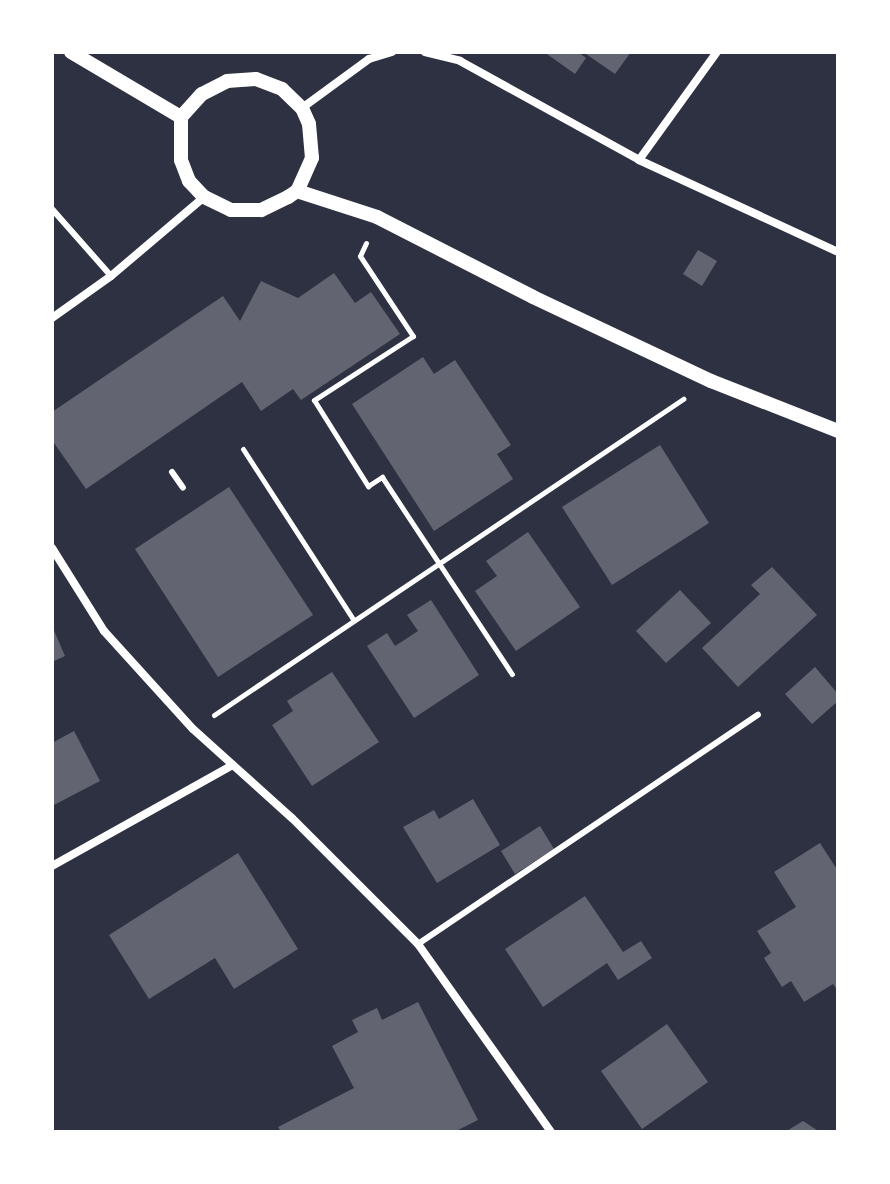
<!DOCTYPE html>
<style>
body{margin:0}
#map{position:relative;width:890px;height:1184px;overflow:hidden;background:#2d3142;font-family:"Roboto Serif",serif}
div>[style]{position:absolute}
.building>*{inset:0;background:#626471}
.path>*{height:5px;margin:-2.5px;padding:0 2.5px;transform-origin:2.5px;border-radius:2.5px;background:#fff}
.service>*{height:6px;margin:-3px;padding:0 3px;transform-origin:3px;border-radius:3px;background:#fff}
.minor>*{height:8px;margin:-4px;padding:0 4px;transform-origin:4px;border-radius:4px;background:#fff}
.tertiary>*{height:14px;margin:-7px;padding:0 7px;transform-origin:7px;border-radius:7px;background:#fff}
span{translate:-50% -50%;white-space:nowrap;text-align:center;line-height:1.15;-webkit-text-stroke:7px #fff;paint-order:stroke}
.frame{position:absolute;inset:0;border:54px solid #fff;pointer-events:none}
</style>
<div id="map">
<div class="building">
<div style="clip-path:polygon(544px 52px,578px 52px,586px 58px,575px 74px)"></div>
<div style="clip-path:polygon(583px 52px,631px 52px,615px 74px)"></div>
<div style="clip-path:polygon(698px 250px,717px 261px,702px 286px,683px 274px)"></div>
<div style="clip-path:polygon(334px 273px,355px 303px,371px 292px,400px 334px,301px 400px,293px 389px,261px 411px,242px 382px,86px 489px,52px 440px,52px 412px,223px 296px,240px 321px,261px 281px,298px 298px)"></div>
<div style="clip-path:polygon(423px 357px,434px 374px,455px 360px,511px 445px,497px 454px,513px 479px,434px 531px,352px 404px)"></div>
<div style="clip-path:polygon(660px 445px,709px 523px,612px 585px,562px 507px)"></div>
<div style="clip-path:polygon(229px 487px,313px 615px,218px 677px,135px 549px)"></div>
<div style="clip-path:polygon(528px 532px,580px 607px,516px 651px,475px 591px,497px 576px,486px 561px)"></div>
<div style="clip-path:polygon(772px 567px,817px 615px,738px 687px,702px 648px,760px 594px,751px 585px)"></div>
<div style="clip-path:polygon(680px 590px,711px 623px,666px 663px,636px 631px)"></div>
<div style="clip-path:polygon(431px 600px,479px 675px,414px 718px,367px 646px,387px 633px,395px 646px,418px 631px,407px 615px)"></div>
<div style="clip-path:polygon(52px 626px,65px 656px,52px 662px)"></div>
<div style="clip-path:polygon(815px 667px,838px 694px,838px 701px,812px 724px,785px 694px)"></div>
<div style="clip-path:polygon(332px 672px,379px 742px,312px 786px,272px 725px,293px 711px,287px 701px)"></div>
<div style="clip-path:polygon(74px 731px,100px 781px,52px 806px,52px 743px)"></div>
<div style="clip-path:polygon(473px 799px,500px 845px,437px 883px,403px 827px,434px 810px,439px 819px)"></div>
<div style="clip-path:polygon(540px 826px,554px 849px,515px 874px,501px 851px)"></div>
<div style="clip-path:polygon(820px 843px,838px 871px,838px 991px,833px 984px,804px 1002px,791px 981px,782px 987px,764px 958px,771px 953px,757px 931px,796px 907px,774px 872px)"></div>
<div style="clip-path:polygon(238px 853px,298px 949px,234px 989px,215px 958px,149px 999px,109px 935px)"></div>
<div style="clip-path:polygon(585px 896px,623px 952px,641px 941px,652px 958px,618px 980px,607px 963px,543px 1007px,505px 949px)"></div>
<div style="clip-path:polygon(418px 1002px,478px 1120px,454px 1132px,281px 1132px,278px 1127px,354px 1088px,332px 1046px,358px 1032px,352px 1020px,377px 1008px,382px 1020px)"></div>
<div style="clip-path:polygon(667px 1024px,708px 1082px,642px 1129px,601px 1071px)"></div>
<div style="clip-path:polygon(803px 1121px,820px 1132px,785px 1132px)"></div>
</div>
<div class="path">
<div style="left:366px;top:243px;width:14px;rotate:115deg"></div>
<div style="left:360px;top:256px;width:96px;rotate:56.5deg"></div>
<div style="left:413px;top:336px;width:118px;rotate:147.1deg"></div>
<div style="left:314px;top:400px;width:102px;rotate:57.9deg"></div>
<div style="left:368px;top:486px;width:17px;rotate:-33deg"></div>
<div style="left:382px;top:477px;width:236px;rotate:56.6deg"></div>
<div style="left:243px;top:449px;width:202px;rotate:57.1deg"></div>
<div style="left:214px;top:715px;width:566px;rotate:-33.97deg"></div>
</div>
<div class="service">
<div style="left:52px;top:209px;width:89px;rotate:48.6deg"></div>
<div style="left:172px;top:472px;width:19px;rotate:55deg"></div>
<div style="left:418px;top:944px;width:410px;rotate:-34deg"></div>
</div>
<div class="minor">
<div style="left:425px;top:52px;width:36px;rotate:14deg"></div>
<div style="left:460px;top:61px;width:205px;rotate:28.9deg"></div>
<div style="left:639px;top:160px;width:219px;rotate:24.8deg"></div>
<div style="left:302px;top:108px;width:83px;rotate:-36.2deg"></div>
<div style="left:369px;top:59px;width:24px;rotate:-17deg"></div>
<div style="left:639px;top:160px;width:133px;rotate:-54.2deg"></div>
<div style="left:52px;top:318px;width:72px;rotate:-35.4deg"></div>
<div style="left:111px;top:276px;width:122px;rotate:-40.3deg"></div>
<div style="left:52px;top:548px;width:98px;rotate:57.9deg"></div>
<div style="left:104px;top:631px;width:132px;rotate:47.8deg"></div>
<div style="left:193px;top:729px;width:133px;rotate:42deg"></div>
<div style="left:292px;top:818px;width:178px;rotate:45deg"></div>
<div style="left:418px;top:944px;width:230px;rotate:54.7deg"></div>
<div style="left:52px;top:866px;width:207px;rotate:-29.2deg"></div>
</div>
<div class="tertiary">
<div style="left:71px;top:52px;width:128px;rotate:30.6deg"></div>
<div style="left:256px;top:79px;width:28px;rotate:21deg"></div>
<div style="left:282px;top:89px;width:28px;rotate:44deg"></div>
<div style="left:302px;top:108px;width:17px;rotate:66deg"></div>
<div style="left:309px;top:124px;width:34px;rotate:85deg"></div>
<div style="left:312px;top:158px;width:36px;rotate:114deg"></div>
<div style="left:297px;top:191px;width:11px;rotate:146deg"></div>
<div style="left:288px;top:197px;width:30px;rotate:154deg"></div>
<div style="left:261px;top:210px;width:30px;rotate:180deg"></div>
<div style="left:231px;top:210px;width:30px;rotate:-154deg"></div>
<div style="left:204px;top:197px;width:22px;rotate:-133deg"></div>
<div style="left:189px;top:181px;width:22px;rotate:-111deg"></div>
<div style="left:181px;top:160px;width:43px;rotate:-90deg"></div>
<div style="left:181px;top:117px;width:31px;rotate:-48deg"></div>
<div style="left:202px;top:94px;width:28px;rotate:-27deg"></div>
<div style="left:227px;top:81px;width:29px;rotate:-4deg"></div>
<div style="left:297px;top:191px;width:84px;rotate:18deg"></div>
<div style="left:377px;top:217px;width:175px;rotate:27.1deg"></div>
<div style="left:533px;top:297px;width:197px;rotate:25.3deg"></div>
<div style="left:711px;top:381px;width:136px;rotate:21.5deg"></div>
</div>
<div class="frame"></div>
</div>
